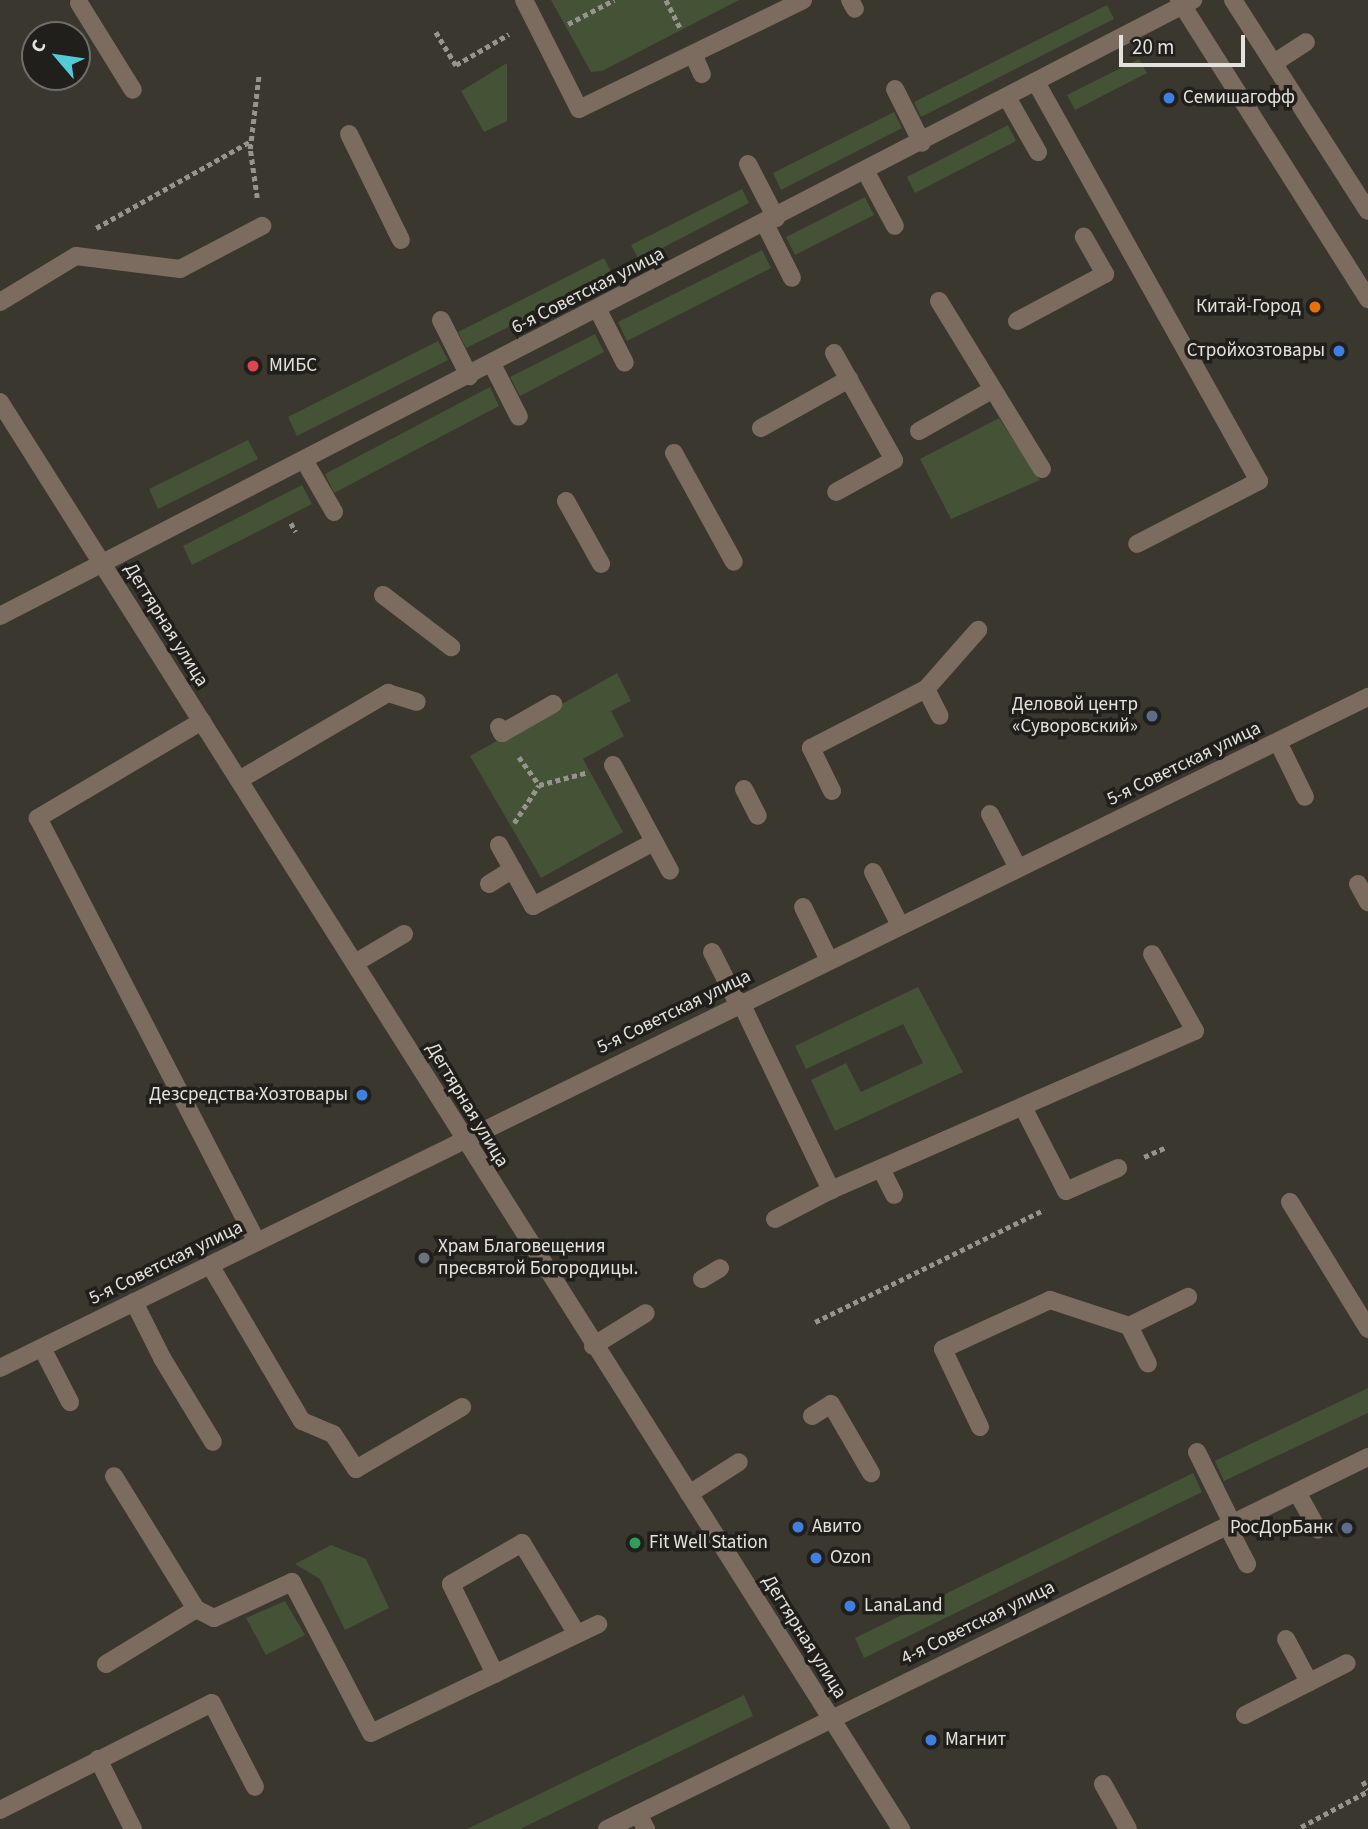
<!DOCTYPE html>
<meta charset="utf-8">
<style>
body{margin:0}
#map{position:relative;width:1368px;height:1829px;overflow:hidden;background:#3a372f;font-family:"Source Sans 3",sans-serif}
div>[style]{position:absolute}
.green>*{inset:0;background:#445236}
.path>*{height:4.5px;margin-top:-2.25px;transform-origin:0;background:repeating-linear-gradient(90deg,#97948e 0 5px,transparent 0 8.5px)}
.service>*{height:18px;margin:-9px;padding:0 9px;transform-origin:9px;border-radius:9px;background:#7c6c5f}
.minor>*{height:18px;margin:-9px;padding:0 9px;transform-origin:9px;border-radius:9px;background:#7c6c5f}
.tertiary>*{height:18px;margin:-9px;padding:0 9px;transform-origin:9px;border-radius:9px;background:#7c6c5f}
.dots>*{width:19px;height:19px;translate:-50% -50%;box-sizing:border-box;border:4px solid #201f1b;border-radius:50%}
span{translate:-50% -50%;white-space:nowrap;text-align:center;line-height:1.15;-webkit-text-stroke:7px #201f1b;paint-order:stroke}
.poi-label{font-size:19px;color:#e4e2dd}
.left{translate:0 -50%;text-align:left}
.right{translate:-100% -50%;text-align:right}
.street-label{font-size:19px;color:#e4e2dd}
.north{position:absolute;left:21px;top:21px;width:70px;height:70px;box-sizing:border-box;background:#201f1b;border:2px solid #6e6d69;border-radius:50%;rotate:299deg;font-size:19px;font-weight:700;line-height:28px;text-align:center;color:#e4e2dd}
.north::after{content:'';display:block;margin:auto;width:24px;height:32px;background:#52cbd7;clip-path:polygon(50% 0,100% 100%,50% 72%,0 100%)}
.scale{position:absolute;left:1119px;top:35px;width:126px;height:32px;box-sizing:border-box;border:4px solid #e4e2dd;border-top:0;padding-left:9px;font-size:21px;line-height:24px;white-space:nowrap;color:#e4e2dd;-webkit-text-stroke:5px #201f1b;paint-order:stroke}
</style>
<div id="map">
<div class="green">
<div style="clip-path:polygon(551px 0,739px 0,602px 71px,591px 72px)"></div>
<div style="clip-path:polygon(1107px 5px,1114px 19px,921px 117px,914px 102px)"></div>
<div style="clip-path:polygon(1139px 59px,1147px 73px,1075px 110px,1067px 95px)"></div>
<div style="clip-path:polygon(507px 63px,507px 121px,484px 132px,461px 91px)"></div>
<div style="clip-path:polygon(894px 112px,902px 128px,781px 190px,773px 173px)"></div>
<div style="clip-path:polygon(1008px 125px,1016px 141px,915px 193px,907px 177px)"></div>
<div style="clip-path:polygon(742px 189px,749px 203px,639px 260px,631px 245px)"></div>
<div style="clip-path:polygon(865px 197px,874px 215px,795px 255px,786px 237px)"></div>
<div style="clip-path:polygon(762px 250px,771px 268px,627px 341px,618px 322px)"></div>
<div style="clip-path:polygon(604px 258px,613px 275px,466px 348px,458px 332px)"></div>
<div style="clip-path:polygon(595px 334px,604px 352px,520px 396px,510px 377px)"></div>
<div style="clip-path:polygon(438px 341px,448px 360px,297px 436px,288px 417px)"></div>
<div style="clip-path:polygon(490px 387px,499px 406px,334px 493px,325px 474px)"></div>
<div style="clip-path:polygon(999px 418px,1040px 480px,951px 519px,920px 459px)"></div>
<div style="clip-path:polygon(248px 440px,258px 459px,158px 509px,149px 489px)"></div>
<div style="clip-path:polygon(302px 485px,312px 504px,192px 565px,183px 546px)"></div>
<div style="clip-path:polygon(617px 673px,631px 701px,611px 711px,624px 736px,583px 759px,623px 832px,541px 878px,470px 756px)"></div>
<div style="clip-path:polygon(918px 987px,963px 1072px,835px 1131px,811px 1080px,846px 1063px,861px 1092px,923px 1063px,903px 1024px,806px 1069px,795px 1046px)"></div>
<div style="clip-path:polygon(1368px 1388px,1368px 1413px,1224px 1481px,1215px 1461px)"></div>
<div style="clip-path:polygon(1193px 1473px,1202px 1492px,864px 1658px,855px 1638px)"></div>
<div style="clip-path:polygon(331px 1545px,366px 1559px,389px 1608px,345px 1630px,320px 1579px,295px 1564px)"></div>
<div style="clip-path:polygon(285px 1601px,305px 1635px,266px 1655px,246px 1618px)"></div>
<div style="clip-path:polygon(744px 1695px,753px 1716px,520px 1829px,467px 1829px)"></div>
</div>
<div class="path">
<div style="left:666px;top:0;width:31px;rotate:63deg"></div>
<div style="left:568px;top:24px;width:52px;rotate:-27.6deg"></div>
<div style="left:436px;top:32px;width:39px;rotate:59deg"></div>
<div style="left:456px;top:65px;width:61px;rotate:-30.3deg"></div>
<div style="left:257px;top:198px;width:49px;rotate:-98.1deg"></div>
<div style="left:250px;top:149px;width:76px;rotate:-83.2deg"></div>
<div style="left:96px;top:228px;width:178px;rotate:-29.3deg"></div>
<div style="left:291px;top:523px;width:10px;rotate:61deg"></div>
<div style="left:519px;top:757px;width:34px;rotate:54deg"></div>
<div style="left:514px;top:823px;width:45px;rotate:-56.7deg"></div>
<div style="left:539px;top:785px;width:48px;rotate:-14.6deg"></div>
<div style="left:1144px;top:1157px;width:24px;rotate:-24deg"></div>
<div style="left:815px;top:1322px;width:255px;rotate:-26.1deg"></div>
<div style="left:1363px;top:1781px;width:10px;rotate:61deg"></div>
<div style="left:1301px;top:1827px;width:76px;rotate:-28.2deg"></div>
</div>
<div class="service">
<div style="left:524px;top:0;width:122px;rotate:63.2deg"></div>
<div style="left:579px;top:109px;width:249px;rotate:-25.9deg"></div>
<div style="left:850px;top:0;width:10px;rotate:61deg"></div>
<div style="left:79px;top:3px;width:102px;rotate:58.2deg"></div>
<div style="left:693px;top:54px;width:22px;rotate:66deg"></div>
<div style="left:1274px;top:63px;width:38px;rotate:-33deg"></div>
<div style="left:1037px;top:84px;width:455px;rotate:60.8deg"></div>
<div style="left:1259px;top:481px;width:137px;rotate:152.7deg"></div>
<div style="left:895px;top:89px;width:60px;rotate:63.4deg"></div>
<div style="left:1008px;top:99px;width:61px;rotate:60.5deg"></div>
<div style="left:349px;top:134px;width:118px;rotate:63.9deg"></div>
<div style="left:748px;top:164px;width:61px;rotate:62.6deg"></div>
<div style="left:866px;top:172px;width:61px;rotate:61.8deg"></div>
<div style="left:765px;top:224px;width:60px;rotate:63.4deg"></div>
<div style="left:939px;top:301px;width:197px;rotate:58.5deg"></div>
<div style="left:0;top:302px;width:89px;rotate:-31.2deg"></div>
<div style="left:76px;top:256px;width:105px;rotate:7.1deg"></div>
<div style="left:180px;top:269px;width:93px;rotate:-27.7deg"></div>
<div style="left:598px;top:310px;width:59px;rotate:63deg"></div>
<div style="left:441px;top:320px;width:63px;rotate:63.4deg"></div>
<div style="left:1017px;top:321px;width:100px;rotate:-28.1deg"></div>
<div style="left:1105px;top:274px;width:43px;rotate:-119.6deg"></div>
<div style="left:834px;top:353px;width:123px;rotate:60.7deg"></div>
<div style="left:894px;top:460px;width:66px;rotate:151.1deg"></div>
<div style="left:492px;top:364px;width:59px;rotate:63deg"></div>
<div style="left:761px;top:428px;width:101px;rotate:-29.1deg"></div>
<div style="left:919px;top:431px;width:81px;rotate:-29.4deg"></div>
<div style="left:674px;top:453px;width:124px;rotate:61.2deg"></div>
<div style="left:304px;top:460px;width:60px;rotate:60deg"></div>
<div style="left:566px;top:501px;width:72px;rotate:60.9deg"></div>
<div style="left:383px;top:595px;width:86px;rotate:37.4deg"></div>
<div style="left:926px;top:689px;width:30px;rotate:63deg"></div>
<div style="left:202px;top:721px;width:191px;rotate:149.4deg"></div>
<div style="left:38px;top:818px;width:477px;rotate:62.7deg"></div>
<div style="left:499px;top:727px;width:7px;rotate:63deg"></div>
<div style="left:502px;top:733px;width:59px;rotate:-29.6deg"></div>
<div style="left:1278px;top:742px;width:61px;rotate:63.9deg"></div>
<div style="left:613px;top:765px;width:120px;rotate:61.7deg"></div>
<div style="left:239px;top:780px;width:173px;rotate:-30.3deg"></div>
<div style="left:388px;top:693px;width:30px;rotate:17deg"></div>
<div style="left:744px;top:789px;width:30px;rotate:63deg"></div>
<div style="left:832px;top:791px;width:48px;rotate:-116deg"></div>
<div style="left:811px;top:748px;width:129px;rotate:-27.2deg"></div>
<div style="left:926px;top:689px;width:79px;rotate:-48.6deg"></div>
<div style="left:990px;top:814px;width:61px;rotate:62.6deg"></div>
<div style="left:499px;top:845px;width:70px;rotate:60.9deg"></div>
<div style="left:533px;top:906px;width:137px;rotate:-27.9deg"></div>
<div style="left:873px;top:872px;width:59px;rotate:63deg"></div>
<div style="left:489px;top:884px;width:28px;rotate:-32deg"></div>
<div style="left:1358px;top:884px;width:21px;rotate:61deg"></div>
<div style="left:803px;top:907px;width:59px;rotate:63.9deg"></div>
<div style="left:712px;top:952px;width:58px;rotate:63.4deg"></div>
<div style="left:355px;top:963px;width:57px;rotate:-30.6deg"></div>
<div style="left:741px;top:1003px;width:208px;rotate:64.3deg"></div>
<div style="left:831px;top:1190px;width:397px;rotate:-23.6deg"></div>
<div style="left:1195px;top:1031px;width:88px;rotate:-119.2deg"></div>
<div style="left:1023px;top:1107px;width:94px;rotate:62.9deg"></div>
<div style="left:1066px;top:1191px;width:57px;rotate:-23.9deg"></div>
<div style="left:881px;top:1169px;width:29px;rotate:63deg"></div>
<div style="left:1290px;top:1202px;width:149px;rotate:58.4deg"></div>
<div style="left:775px;top:1219px;width:63px;rotate:-27.4deg"></div>
<div style="left:210px;top:1265px;width:181px;rotate:59.5deg"></div>
<div style="left:302px;top:1421px;width:34px;rotate:23deg"></div>
<div style="left:333px;top:1434px;width:42px;rotate:56.7deg"></div>
<div style="left:356px;top:1469px;width:123px;rotate:-30.3deg"></div>
<div style="left:702px;top:1279px;width:21px;rotate:-31deg"></div>
<div style="left:134px;top:1302px;width:63px;rotate:63.4deg"></div>
<div style="left:162px;top:1358px;width:98px;rotate:58.7deg"></div>
<div style="left:1129px;top:1326px;width:42px;rotate:63.4deg"></div>
<div style="left:593px;top:1346px;width:62px;rotate:-31.9deg"></div>
<div style="left:42px;top:1348px;width:61px;rotate:62.6deg"></div>
<div style="left:812px;top:1416px;width:22px;rotate:-32deg"></div>
<div style="left:831px;top:1404px;width:80px;rotate:59.9deg"></div>
<div style="left:980px;top:1427px;width:86px;rotate:-115.4deg"></div>
<div style="left:943px;top:1349px;width:118px;rotate:-24.6deg"></div>
<div style="left:1050px;top:1300px;width:83px;rotate:18.2deg"></div>
<div style="left:1129px;top:1326px;width:66px;rotate:-26.2deg"></div>
<div style="left:1197px;top:1452px;width:79px;rotate:63.8deg"></div>
<div style="left:1297px;top:1492px;width:43px;rotate:61.1deg"></div>
<div style="left:689px;top:1494px;width:59px;rotate:-32.6deg"></div>
<div style="left:1227px;top:1525px;width:44px;rotate:62.9deg"></div>
<div style="left:196px;top:1609px;width:20px;rotate:27deg"></div>
<div style="left:214px;top:1618px;width:86px;rotate:-24.8deg"></div>
<div style="left:292px;top:1582px;width:170px;rotate:62.4deg"></div>
<div style="left:371px;top:1733px;width:252px;rotate:-25.6deg"></div>
<div style="left:1286px;top:1639px;width:49px;rotate:61.9deg"></div>
<div style="left:106px;top:1664px;width:105px;rotate:-31.4deg"></div>
<div style="left:196px;top:1609px;width:156px;rotate:-121.7deg"></div>
<div style="left:495px;top:1674px;width:100px;rotate:-116.1deg"></div>
<div style="left:451px;top:1584px;width:82px;rotate:-30deg"></div>
<div style="left:522px;top:1543px;width:106px;rotate:58.9deg"></div>
<div style="left:1245px;top:1715px;width:114px;rotate:-27deg"></div>
<div style="left:98px;top:1759px;width:78px;rotate:63.4deg"></div>
<div style="left:1103px;top:1784px;width:51px;rotate:60.9deg"></div>
<div style="left:0;top:1810px;width:237px;rotate:-26.8deg"></div>
<div style="left:212px;top:1703px;width:94px;rotate:62.9deg"></div>
<div style="left:638px;top:1814px;width:17px;rotate:62deg"></div>
</div>
<div class="minor">
<div style="left:0;top:402px;width:1688px;rotate:57.73deg"></div>
<div style="left:0;top:616px;width:1343px;rotate:-27.31deg"></div>
<div style="left:0;top:1368px;width:1524px;rotate:-26.13deg"></div>
<div style="left:607px;top:1829px;width:847px;rotate:-26.05deg"></div>
</div>
<div class="tertiary">
<div style="left:1179px;top:0;width:354px;rotate:57.7deg"></div>
<div style="left:1233px;top:0;width:250px;rotate:57.4deg"></div>
</div>
<div class="dots">
<div style="left:1169px;top:98px;background:#3f7fe0"></div>
<div style="left:1315px;top:307px;background:#e8710a"></div>
<div style="left:1339px;top:351px;background:#3f7fe0"></div>
<div style="left:253px;top:366px;background:#e0444e"></div>
<div style="left:1152px;top:716px;background:#5c6f8a"></div>
<div style="left:362px;top:1095px;background:#3f7fe0"></div>
<div style="left:424px;top:1258px;background:#6b7280"></div>
<div style="left:798px;top:1527px;background:#3f7fe0"></div>
<div style="left:1347px;top:1528px;background:#5c6f8a"></div>
<div style="left:635px;top:1543px;background:#2e9e5b"></div>
<div style="left:816px;top:1558px;background:#3f7fe0"></div>
<div style="left:850px;top:1606px;background:#3f7fe0"></div>
<div style="left:931px;top:1740px;background:#3f7fe0"></div>
</div>
<div class="poi-label">
<span class="left" style="left:1183px;top:98px">Семишагофф</span>
<span class="right" style="left:1301px;top:307px">Китай-Город</span>
<span class="right" style="left:1325px;top:351px">Стройхозтовары</span>
<span class="left" style="left:269px;top:366px">МИБС</span>
<span class="right" style="left:1138px;top:716px">Деловой центр<br>«Суворовский»</span>
<span class="right" style="left:348px;top:1095px">Дезсредства·Хозтовары</span>
<span class="left" style="left:438px;top:1258px">Храм Благовещения<br>пресвятой Богородицы.</span>
<span class="left" style="left:812px;top:1527px">Авито</span>
<span class="right" style="left:1333px;top:1528px">РосДорБанк</span>
<span class="left" style="left:649px;top:1543px">Fit Well Station</span>
<span class="left" style="left:830px;top:1558px">Ozon</span>
<span class="left" style="left:864px;top:1606px">LanaLand</span>
<span class="left" style="left:945px;top:1740px">Магнит</span>
</div>
<div class="street-label">
<span style="left:588px;top:291px;rotate:-27deg">6-я Советская улица</span>
<span style="left:166px;top:625px;rotate:58deg">Дегтярная улица</span>
<span style="left:1184px;top:764px;rotate:-26deg">5-я Советская улица</span>
<span style="left:674px;top:1012px;rotate:-26deg">5-я Советская улица</span>
<span style="left:467px;top:1105px;rotate:59deg">Дегтярная улица</span>
<span style="left:166px;top:1263px;rotate:-26deg">5-я Советская улица</span>
<span style="left:978px;top:1623px;rotate:-26deg">4-я Советская улица</span>
<span style="left:804px;top:1637px;rotate:58deg">Дегтярная улица</span>
</div>
<div class="north">С</div>
<div class="scale">20 m</div>
</div>
